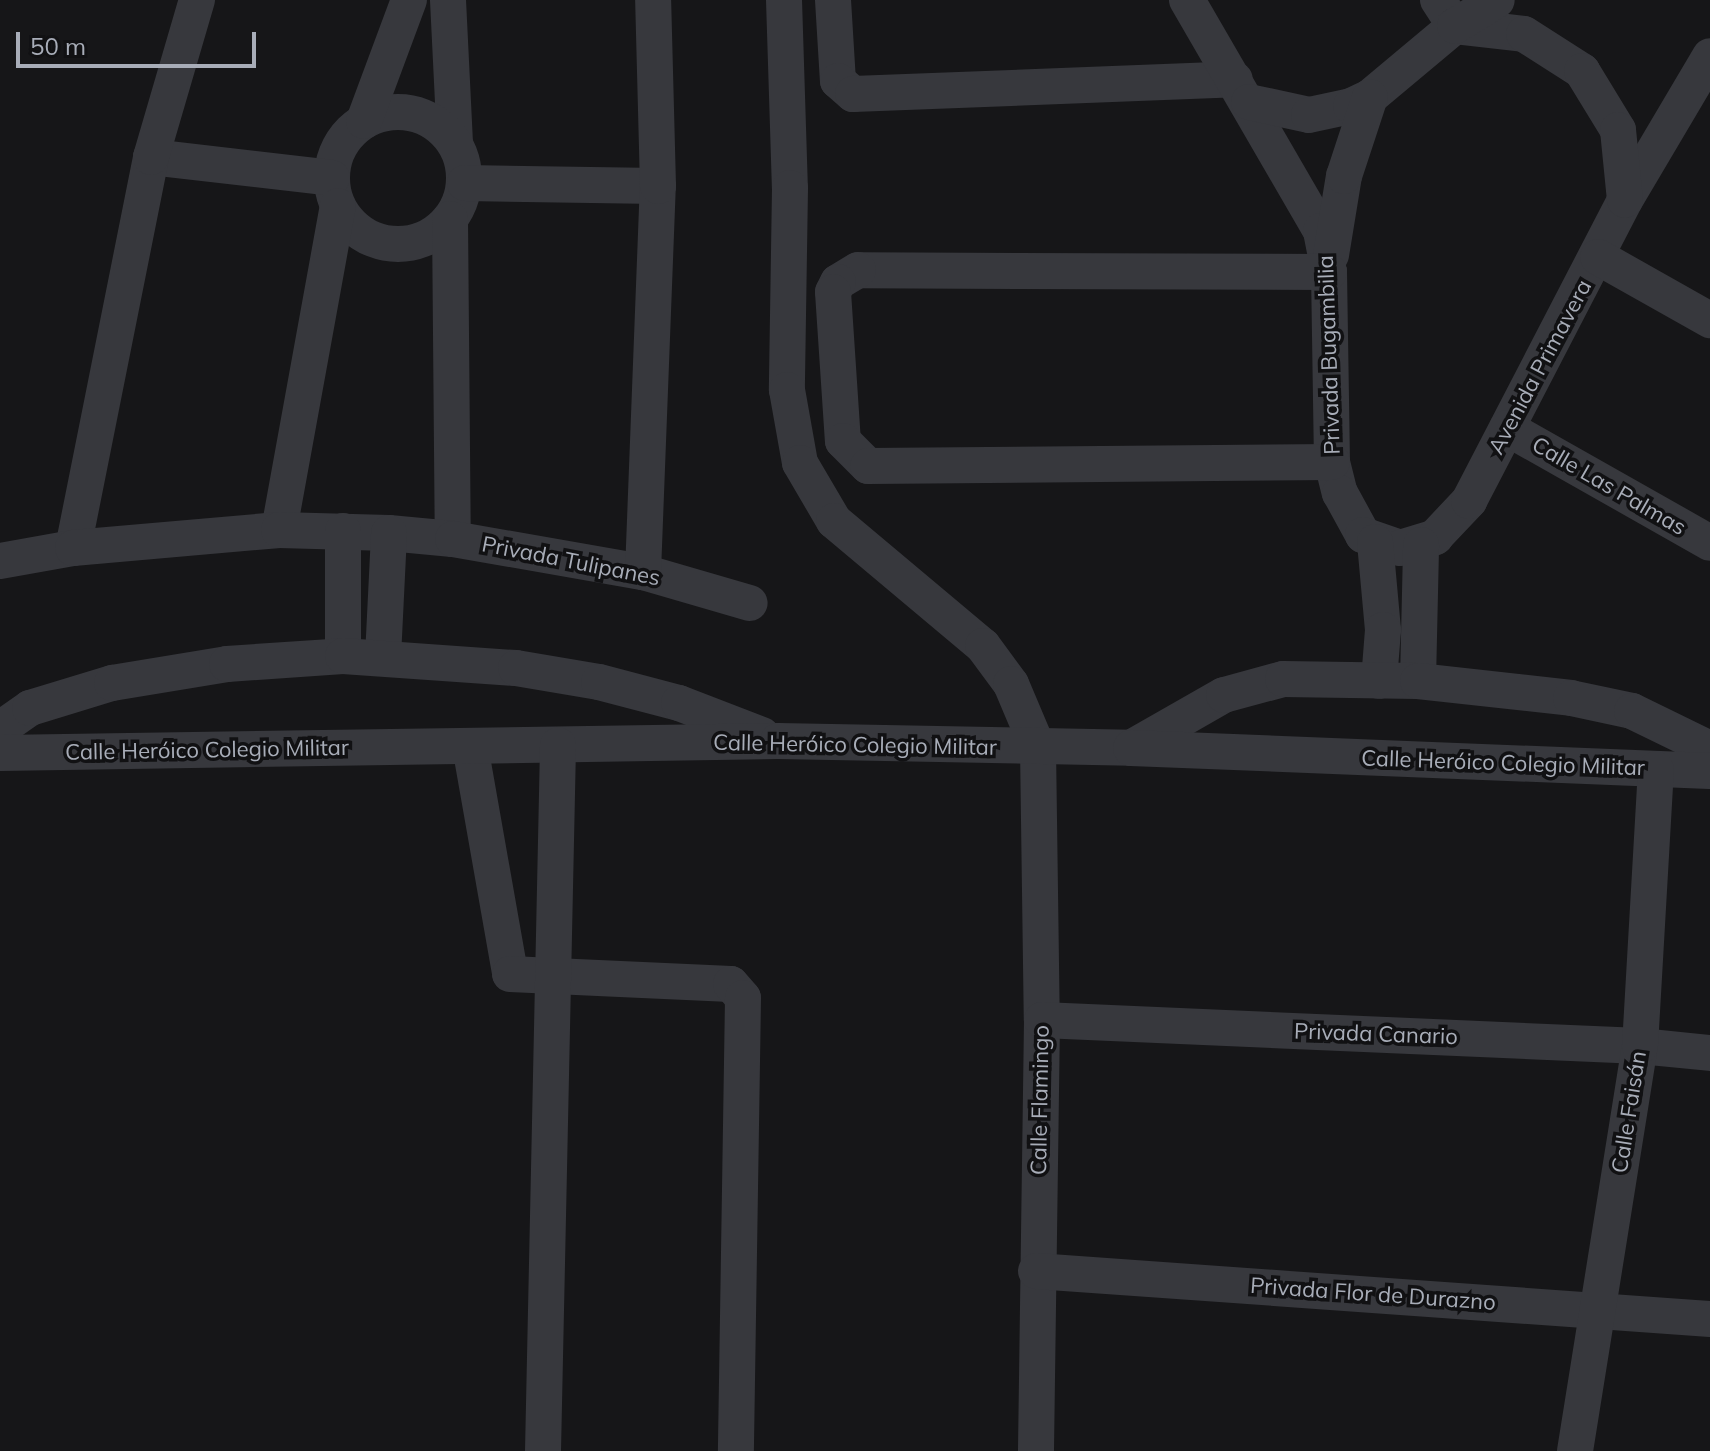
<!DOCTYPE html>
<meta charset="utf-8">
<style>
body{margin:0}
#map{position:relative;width:1710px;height:1451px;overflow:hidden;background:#161618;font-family:Mulish,sans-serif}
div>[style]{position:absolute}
.minor>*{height:36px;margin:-18px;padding:0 18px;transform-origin:18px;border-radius:18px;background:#37383d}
.minor>.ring{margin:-18px;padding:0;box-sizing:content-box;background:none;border:36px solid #37383d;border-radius:50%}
span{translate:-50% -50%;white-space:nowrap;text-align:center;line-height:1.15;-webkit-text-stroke:7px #111113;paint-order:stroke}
.street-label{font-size:22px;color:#a8adb8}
.scale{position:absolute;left:16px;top:32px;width:240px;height:36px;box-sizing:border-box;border:4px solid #a8adb8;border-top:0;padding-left:10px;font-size:24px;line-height:28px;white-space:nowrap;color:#a8adb8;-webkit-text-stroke:6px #111113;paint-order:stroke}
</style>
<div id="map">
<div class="minor">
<div style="left:448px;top:0;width:143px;rotate:87.2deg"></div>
<div style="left:784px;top:0;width:188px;rotate:88.2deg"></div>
<div style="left:790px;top:188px;width:202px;rotate:90.9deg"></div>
<div style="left:787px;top:390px;width:74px;rotate:79.9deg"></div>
<div style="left:800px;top:463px;width:67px;rotate:59.6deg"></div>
<div style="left:834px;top:521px;width:194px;rotate:40deg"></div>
<div style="left:983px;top:646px;width:47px;rotate:53.6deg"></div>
<div style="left:1011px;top:684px;width:69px;rotate:67.1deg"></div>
<div style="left:1038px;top:748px;width:272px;rotate:89.2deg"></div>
<div style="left:1042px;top:1020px;width:431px;rotate:90.8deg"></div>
<div style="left:833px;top:0;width:81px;rotate:86.5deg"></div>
<div style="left:838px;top:81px;width:20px;rotate:41deg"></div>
<div style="left:853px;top:94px;width:382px;rotate:-2.2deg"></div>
<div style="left:1187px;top:0;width:267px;rotate:59.9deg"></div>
<div style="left:1321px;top:231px;width:42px;rotate:79deg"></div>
<div style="left:1329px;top:272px;width:190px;rotate:89.1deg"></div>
<div style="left:1332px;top:462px;width:32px;rotate:76deg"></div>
<div style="left:1340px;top:493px;width:48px;rotate:61.3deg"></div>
<div style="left:1363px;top:535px;width:39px;rotate:19deg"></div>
<div style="left:1400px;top:548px;width:37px;rotate:-17deg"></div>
<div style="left:1435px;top:537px;width:50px;rotate:-46.6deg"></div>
<div style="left:1469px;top:501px;width:339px;rotate:-62.6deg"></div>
<div style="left:1625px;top:200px;width:167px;rotate:-59.4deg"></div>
<div style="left:1438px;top:0;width:31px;rotate:57deg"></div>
<div style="left:1455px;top:26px;width:69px;rotate:6.6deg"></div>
<div style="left:1524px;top:34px;width:69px;rotate:32.5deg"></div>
<div style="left:1582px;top:71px;width:69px;rotate:58.6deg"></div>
<div style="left:1618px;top:130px;width:70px;rotate:84.3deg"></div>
<div style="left:1249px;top:102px;width:61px;rotate:12.2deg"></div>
<div style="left:1309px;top:115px;width:43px;rotate:-12.1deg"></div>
<div style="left:1351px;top:106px;width:21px;rotate:-25deg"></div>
<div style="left:1370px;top:97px;width:111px;rotate:-39.9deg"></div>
<div style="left:1455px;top:26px;width:49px;rotate:-31.8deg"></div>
<div class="ring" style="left:332px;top:112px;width:96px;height:96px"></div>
<div style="left:364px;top:121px;width:129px;rotate:-69.6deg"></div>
<div style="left:151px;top:157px;width:182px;rotate:6.6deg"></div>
<div style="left:465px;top:183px;width:193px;rotate:0.9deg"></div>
<div style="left:450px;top:219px;width:320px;rotate:89.5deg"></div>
<div style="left:1331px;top:255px;width:80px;rotate:-80.7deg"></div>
<div style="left:1344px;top:176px;width:83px;rotate:-71.8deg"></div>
<div style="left:1598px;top:257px;width:129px;rotate:29.4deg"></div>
<div style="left:1329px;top:272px;width:471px;rotate:-179.8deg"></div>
<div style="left:858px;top:270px;width:23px;rotate:149deg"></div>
<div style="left:838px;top:282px;width:11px;rotate:117deg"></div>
<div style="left:833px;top:292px;width:149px;rotate:86.2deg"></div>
<div style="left:843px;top:441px;width:35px;rotate:45deg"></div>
<div style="left:868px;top:466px;width:464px;rotate:-0.5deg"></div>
<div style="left:1507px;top:428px;width:233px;rotate:29.5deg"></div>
<div style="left:279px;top:530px;width:329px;rotate:-79.7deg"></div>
<div style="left:1375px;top:542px;width:88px;rotate:84.8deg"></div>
<div style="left:1383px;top:630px;width:51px;rotate:94.5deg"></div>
<div style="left:73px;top:548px;width:399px;rotate:-78.7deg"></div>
<div style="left:151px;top:157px;width:164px;rotate:-73.7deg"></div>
<div style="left:0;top:561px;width:74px;rotate:-10.1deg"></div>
<div style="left:73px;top:548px;width:207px;rotate:-5deg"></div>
<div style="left:279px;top:530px;width:110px;rotate:1.6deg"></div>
<div style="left:389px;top:533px;width:64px;rotate:5.4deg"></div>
<div style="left:453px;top:539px;width:193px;rotate:9.9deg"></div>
<div style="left:643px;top:572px;width:111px;rotate:16.2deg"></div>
<div style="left:643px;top:572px;width:386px;rotate:-87.8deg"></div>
<div style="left:658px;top:186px;width:186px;rotate:-91.5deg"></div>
<div style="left:343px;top:656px;width:125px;rotate:-90deg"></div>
<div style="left:383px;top:657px;width:124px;rotate:-87.2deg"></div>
<div style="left:1418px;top:681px;width:136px;rotate:-88.7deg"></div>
<div style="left:0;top:729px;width:37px;rotate:-35deg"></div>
<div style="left:30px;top:708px;width:86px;rotate:-17deg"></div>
<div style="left:112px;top:683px;width:117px;rotate:-9.4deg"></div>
<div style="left:227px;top:664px;width:116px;rotate:-3.9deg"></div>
<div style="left:343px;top:656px;width:173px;rotate:4deg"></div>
<div style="left:516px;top:668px;width:84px;rotate:9.6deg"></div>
<div style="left:599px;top:682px;width:83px;rotate:14.7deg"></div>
<div style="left:679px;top:703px;width:89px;rotate:21.1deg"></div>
<div style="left:470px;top:746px;width:231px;rotate:80deg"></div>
<div style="left:510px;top:974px;width:221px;rotate:2.6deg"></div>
<div style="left:731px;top:984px;width:18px;rotate:49deg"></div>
<div style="left:743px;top:998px;width:453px;rotate:90.9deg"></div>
<div style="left:1131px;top:748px;width:107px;rotate:-29.7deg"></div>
<div style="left:1224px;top:695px;width:61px;rotate:-15.2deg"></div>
<div style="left:1283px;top:679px;width:135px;rotate:0.8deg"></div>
<div style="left:1418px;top:681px;width:154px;rotate:6.3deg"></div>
<div style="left:1571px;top:698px;width:62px;rotate:12deg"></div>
<div style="left:1632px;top:711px;width:87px;rotate:26deg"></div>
<div style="left:0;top:753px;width:778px;rotate:-0.88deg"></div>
<div style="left:778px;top:741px;width:353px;rotate:1.1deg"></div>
<div style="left:1131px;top:748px;width:579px;rotate:2.27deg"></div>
<div style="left:1042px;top:1020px;width:599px;rotate:2.49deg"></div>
<div style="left:1640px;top:1046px;width:70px;rotate:5.7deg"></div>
<div style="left:1036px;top:1271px;width:676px;rotate:4.07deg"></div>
<div style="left:543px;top:1451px;width:706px;rotate:-88.78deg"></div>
<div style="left:1575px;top:1451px;width:410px;rotate:-80.9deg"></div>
<div style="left:1640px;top:1046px;width:277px;rotate:-86.7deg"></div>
</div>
<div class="street-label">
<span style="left:1329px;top:355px;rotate:-92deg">Privada Bugambilia</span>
<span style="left:1540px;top:367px;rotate:-62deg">Avenida Primavera</span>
<span style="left:1609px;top:486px;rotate:30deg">Calle Las Palmas</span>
<span style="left:571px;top:561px;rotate:11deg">Privada Tulipanes</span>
<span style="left:855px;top:745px;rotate:1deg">Calle Heróico Colegio Militar</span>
<span style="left:207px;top:750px;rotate:-1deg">Calle Heróico Colegio Militar</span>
<span style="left:1503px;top:763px;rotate:2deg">Calle Heróico Colegio Militar</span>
<span style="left:1376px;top:1034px;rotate:2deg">Privada Canario</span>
<span style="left:1040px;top:1100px;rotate:-89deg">Calle Flamingo</span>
<span style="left:1629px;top:1112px;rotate:-81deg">Calle Faisán</span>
<span style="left:1373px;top:1294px;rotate:4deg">Privada Flor de Durazno</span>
</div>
<div class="scale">50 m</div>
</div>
